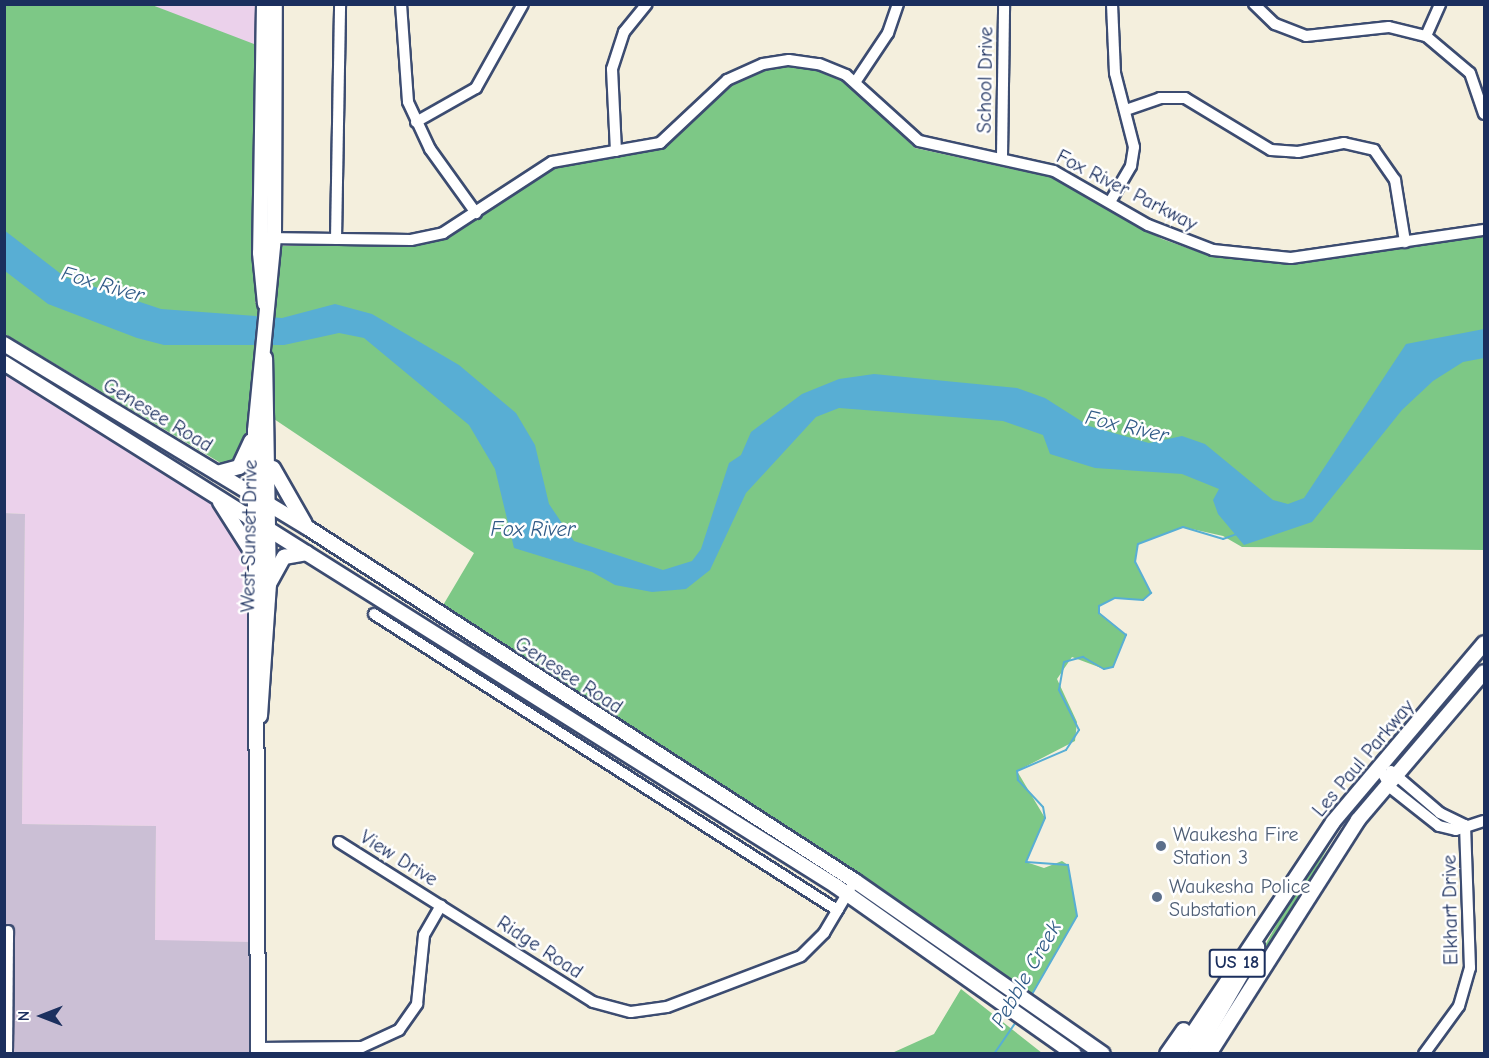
<!DOCTYPE html>
<style>
body{margin:0}
#map{position:relative;width:1489px;height:1058px;overflow:hidden;background:#f4efdd;font-family:"Comic Neue",sans-serif}
div>[style]{position:absolute}
.built>*{inset:0;background:#ebd1eb}
.industrial>*{inset:0;background:#cbbfd5}
.green>*{inset:0;background:#7dc886}
.water>*{inset:0;background:#58aed4}
.stream>*{height:2px;margin:-1px;padding:0 1px;transform-origin:1px;border-radius:1px;background:#58aed4}
.roads{filter:drop-shadow(2px 0 #3c4c71) drop-shadow(-2px 0 #3c4c71) drop-shadow(0 2px #3c4c71) drop-shadow(0 -2px #3c4c71)}
.minor>*{height:10px;margin:-5px;padding:0 5px;transform-origin:5px;border-radius:5px;background:#fff}
.major>*{height:14px;margin:-7px;padding:0 7px;transform-origin:7px;border-radius:7px;background:#fff}
.dots>*{width:16px;height:16px;translate:-50% -50%;box-sizing:border-box;border:3px solid #fff;border-radius:50%}
span{translate:-50% -50%;white-space:nowrap;text-align:center;line-height:1.15;-webkit-text-stroke:5px #fff;paint-order:stroke}
.shield-label span{padding:2px 4px;background:#fff;border:2px solid;border-radius:4px;-webkit-text-stroke-width:0}
.shield-label{font-size:18px;color:#1b2f5e;font-weight:700}
.street-label{font-size:20px;color:#1b2f5e}
.service-label{font-size:20px;color:#4e5e75}
.left{translate:0 -50%;text-align:left}
.water-label{font-size:21px;color:#305b87;font-style:italic}
.frame{position:absolute;inset:0;border:6px solid #1b2f5e;pointer-events:none}
.north{position:absolute;left:12px;top:986px;width:60px;height:60px;-webkit-text-stroke:4px #fff;paint-order:stroke;rotate:270deg;font-size:16px;font-weight:700;line-height:24px;text-align:center;color:#1b2f5e}
.north::after{content:'';display:block;margin:auto;width:21px;height:27px;background:#1b2f5e;clip-path:polygon(50% 0,100% 100%,50% 72%,0 100%)}
</style>
<div id="map">
<div class="built">
<div style="clip-path:polygon(152px 5px,258px 5px,259px 46px,228px 37px)"></div>
<div style="clip-path:polygon(4px 371px,197px 488px,231px 520px,244px 546px,250px 603px,251px 942px,155px 941px,156px 826px,22px 824px,25px 514px,5px 513px)"></div>
</div>
<div class="industrial">
<div style="clip-path:polygon(4px 513px,25px 514px,22px 824px,156px 826px,155px 940px,251px 942px,250px 1053px,5px 1054px)"></div>
</div>
<div class="green">
<div style="clip-path:polygon(4px 5px,152px 5px,259px 46px,255px 303px,273px 304px,281px 246px,408px 246px,440px 240px,552px 168px,668px 145px,725px 87px,757px 71px,787px 66px,819px 70px,847px 83px,915px 148px,1050px 177px,1162px 239px,1213px 257px,1298px 264px,1484px 236px,1484px 550px,1242px 547px,1223px 536px,1183px 527px,1138px 544px,1135px 562px,1151px 593px,1143px 600px,1115px 598px,1099px 606px,1099px 614px,1126px 635px,1113px 667px,1104px 669px,1072px 657px,1057px 679px,1077px 722px,1075px 741px,1017px 771px,1045px 818px,1026px 862px,1044px 868px,1062px 861px,1068px 865px,1077px 916px,1031px 995px,859px 874px,442px 607px,474px 553px,274px 419px,271px 354px,255px 355px,246px 437px,237px 462px,224px 465px,5px 334px)"></div>
<div style="clip-path:polygon(1342px 822px,1297px 903px,1239px 992px,1302px 879px)"></div>
<div style="clip-path:polygon(961px 989px,1042px 1053px,892px 1053px,934px 1034px)"></div>
</div>
<div class="water">
<div style="clip-path:polygon(4px 230px,65px 277px,161px 309px,282px 318px,335px 304px,372px 314px,459px 365px,516px 413px,535px 445px,549px 504px,574px 541px,663px 570px,692px 561px,701px 549px,729px 463px,741px 455px,751px 432px,802px 394px,839px 379px,874px 374px,1017px 388px,1045px 398px,1089px 426px,1149px 443px,1182px 436px,1205px 444px,1273px 500px,1288px 504px,1304px 498px,1406px 344px,1484px 329px,1484px 358px,1463px 362px,1433px 381px,1402px 410px,1312px 522px,1244px 545px,1218px 514px,1213px 500px,1219px 489px,1182px 474px,1095px 468px,1050px 454px,1043px 435px,1003px 421px,839px 408px,816px 417px,746px 493px,710px 570px,686px 589px,652px 592px,615px 585px,592px 572px,514px 548px,495px 469px,469px 425px,364px 338px,339px 333px,284px 345px,164px 345px,137px 338px,48px 304px,5px 271px)"></div>
</div>
<div class="stream">
<div style="left:1031px;top:996px;width:92px;rotate:-60.1deg"></div>
<div style="left:1077px;top:916px;width:52px;rotate:-100deg"></div>
<div style="left:1068px;top:865px;width:42px;rotate:-175.9deg"></div>
<div style="left:1026px;top:862px;width:48px;rotate:-66.6deg"></div>
<div style="left:1045px;top:818px;width:11px;rotate:-100deg"></div>
<div style="left:1043px;top:807px;width:37px;rotate:-133deg"></div>
<div style="left:1018px;top:780px;width:9px;rotate:-96deg"></div>
<div style="left:1017px;top:771px;width:53px;rotate:-23.2deg"></div>
<div style="left:1066px;top:750px;width:24px;rotate:-57deg"></div>
<div style="left:1079px;top:730px;width:45px;rotate:-116.6deg"></div>
<div style="left:1059px;top:690px;width:28px;rotate:-80deg"></div>
<div style="left:1064px;top:662px;width:20px;rotate:-15deg"></div>
<div style="left:1083px;top:657px;width:24px;rotate:30deg"></div>
<div style="left:1104px;top:669px;width:9px;rotate:-13deg"></div>
<div style="left:1113px;top:667px;width:35px;rotate:-68deg"></div>
<div style="left:1126px;top:635px;width:35px;rotate:-141deg"></div>
<div style="left:1099px;top:613px;width:7px;rotate:-90deg"></div>
<div style="left:1099px;top:606px;width:18px;rotate:-27deg"></div>
<div style="left:1115px;top:598px;width:28px;rotate:4deg"></div>
<div style="left:1143px;top:600px;width:11px;rotate:-41deg"></div>
<div style="left:1151px;top:593px;width:35px;rotate:-117deg"></div>
<div style="left:1135px;top:562px;width:18px;rotate:-81deg"></div>
<div style="left:1138px;top:544px;width:48px;rotate:-20.7deg"></div>
<div style="left:1183px;top:527px;width:42px;rotate:16.7deg"></div>
<div style="left:1223px;top:539px;width:15px;rotate:-20deg"></div>
<div style="left:994px;top:1054px;width:42px;rotate:-55.6deg"></div>
</div>
<div class="roads">
<div class="minor">
<div style="left:401px;top:4px;width:98px;rotate:85.9deg"></div>
<div style="left:408px;top:102px;width:52px;rotate:64.9deg"></div>
<div style="left:430px;top:149px;width:79px;rotate:54.3deg"></div>
<div style="left:1254px;top:4px;width:29px;rotate:44deg"></div>
<div style="left:1275px;top:24px;width:33px;rotate:21deg"></div>
<div style="left:1306px;top:36px;width:83px;rotate:-6.2deg"></div>
<div style="left:1389px;top:27px;width:38px;rotate:14deg"></div>
<div style="left:1426px;top:36px;width:57px;rotate:40.1deg"></div>
<div style="left:1470px;top:73px;width:43px;rotate:71.1deg"></div>
<div style="left:1426px;top:36px;width:35px;rotate:-66deg"></div>
<div style="left:856px;top:81px;width:58px;rotate:-56.3deg"></div>
<div style="left:888px;top:33px;width:31px;rotate:-71deg"></div>
<div style="left:1126px;top:110px;width:36px;rotate:-19deg"></div>
<div style="left:1160px;top:98px;width:25px"></div>
<div style="left:1185px;top:98px;width:100px;rotate:31.2deg"></div>
<div style="left:1271px;top:150px;width:27px;rotate:4deg"></div>
<div style="left:1298px;top:152px;width:47px;rotate:-11.1deg"></div>
<div style="left:1344px;top:143px;width:31px;rotate:13deg"></div>
<div style="left:1374px;top:150px;width:37px;rotate:55deg"></div>
<div style="left:1395px;top:180px;width:63px;rotate:80.8deg"></div>
<div style="left:416px;top:122px;width:69px;rotate:-29.5deg"></div>
<div style="left:476px;top:88px;width:96px;rotate:-60.8deg"></div>
<div style="left:616px;top:151px;width:82px;rotate:-92.8deg"></div>
<div style="left:612px;top:69px;width:39px;rotate:-72deg"></div>
<div style="left:624px;top:32px;width:36px;rotate:-51deg"></div>
<div style="left:1002px;top:156px;width:152px;rotate:-89.2deg"></div>
<div style="left:1110px;top:202px;width:42px;rotate:-59.7deg"></div>
<div style="left:1131px;top:166px;width:19px;rotate:-81deg"></div>
<div style="left:1134px;top:147px;width:76px;rotate:-104.4deg"></div>
<div style="left:1115px;top:73px;width:69px;rotate:-92.5deg"></div>
<div style="left:266px;top:238px;width:145px;rotate:0.8deg"></div>
<div style="left:411px;top:240px;width:33px;rotate:-12deg"></div>
<div style="left:443px;top:233px;width:130px;rotate:-33.1deg"></div>
<div style="left:552px;top:162px;width:110px;rotate:-10deg"></div>
<div style="left:660px;top:143px;width:92px;rotate:-43.2deg"></div>
<div style="left:727px;top:80px;width:39px;rotate:-24deg"></div>
<div style="left:763px;top:64px;width:26px;rotate:-9deg"></div>
<div style="left:789px;top:60px;width:30px;rotate:8deg"></div>
<div style="left:819px;top:64px;width:29px;rotate:22deg"></div>
<div style="left:846px;top:75px;width:98px;rotate:42.1deg"></div>
<div style="left:919px;top:141px;width:138px;rotate:12.5deg"></div>
<div style="left:1054px;top:171px;width:108px;rotate:29.9deg"></div>
<div style="left:1148px;top:225px;width:70px;rotate:21deg"></div>
<div style="left:1213px;top:250px;width:78px;rotate:5.9deg"></div>
<div style="left:1291px;top:258px;width:195px;rotate:-8.3deg"></div>
<div style="left:336px;top:239px;width:235px;rotate:-89deg"></div>
<div style="left:374px;top:614px;width:550px;rotate:32.59deg"></div>
<div style="left:1380px;top:769px;width:22px;rotate:60deg"></div>
<div style="left:1391px;top:788px;width:61px;rotate:38.4deg"></div>
<div style="left:1439px;top:826px;width:17px;rotate:13deg"></div>
<div style="left:1456px;top:830px;width:29px;rotate:-18deg"></div>
<div style="left:1391px;top:771px;width:65px;rotate:40.6deg"></div>
<div style="left:1440px;top:813px;width:28px;rotate:26deg"></div>
<div style="left:339px;top:842px;width:300px;rotate:32.2deg"></div>
<div style="left:593px;top:1002px;width:39px;rotate:15deg"></div>
<div style="left:631px;top:1012px;width:36px;rotate:-8deg"></div>
<div style="left:667px;top:1007px;width:143px;rotate:-20.8deg"></div>
<div style="left:801px;top:956px;width:33px;rotate:-45deg"></div>
<div style="left:824px;top:933px;width:51px;rotate:-59.4deg"></div>
<div style="left:258px;top:1048px;width:104px;rotate:-0.6deg"></div>
<div style="left:362px;top:1047px;width:41px;rotate:-24.7deg"></div>
<div style="left:399px;top:1030px;width:32px;rotate:-55deg"></div>
<div style="left:417px;top:1004px;width:69px;rotate:-84.2deg"></div>
<div style="left:424px;top:935px;width:34px;rotate:-60deg"></div>
<div style="left:7px;top:1054px;width:123px;rotate:-89.5deg"></div>
<div style="left:1424px;top:1054px;width:59px;rotate:-53.9deg"></div>
<div style="left:1459px;top:1006px;width:40px;rotate:-74deg"></div>
<div style="left:1470px;top:968px;width:143px;rotate:-92deg"></div>
</div>
<div class="major">
<div style="left:264px;top:4px;width:249px;rotate:90.9deg"></div>
<div style="left:260px;top:253px;width:51px;rotate:84.4deg"></div>
<div style="left:4px;top:344px;width:355px;rotate:31.2deg"></div>
<div style="left:308px;top:528px;width:651px;rotate:32.84deg"></div>
<div style="left:855px;top:881px;width:302px;rotate:34.9deg"></div>
<div style="left:4px;top:363px;width:983px;rotate:32.15deg"></div>
<div style="left:836px;top:886px;width:291px;rotate:35.2deg"></div>
<div style="left:273px;top:468px;width:64px;rotate:60.3deg"></div>
<div style="left:217px;top:473px;width:23px;rotate:-15deg"></div>
<div style="left:239px;top:467px;width:29px;rotate:-65deg"></div>
<div style="left:220px;top:502px;width:62px;rotate:57.6deg"></div>
<div style="left:270px;top:582px;width:29px;rotate:-61deg"></div>
<div style="left:284px;top:557px;width:23px;rotate:-10deg"></div>
<div style="left:260px;top:716px;width:132px;rotate:-86.1deg"></div>
<div style="left:269px;top:584px;width:226px;rotate:-91deg"></div>
<div style="left:258px;top:1054px;width:623px;rotate:-90.28deg"></div>
<div style="left:255px;top:431px;width:194px;rotate:-84.4deg"></div>
<div style="left:274px;top:238px;width:234px;rotate:-89.8deg"></div>
<div style="left:1167px;top:1054px;width:29px;rotate:-55deg"></div>
<div style="left:1179px;top:1054px;width:278px;rotate:-56.4deg"></div>
<div style="left:1333px;top:822px;width:234px;rotate:-49.8deg"></div>
<div style="left:1195px;top:1054px;width:124px;rotate:-59.9deg"></div>
<div style="left:1209px;top:1054px;width:277px;rotate:-57.5deg"></div>
<div style="left:1358px;top:820px;width:194px;rotate:-49.6deg"></div>
</div>
</div>
<div class="dots">
<div style="left:1161px;top:846px;background:#5c6f8a"></div>
<div style="left:1157px;top:897px;background:#5c6f8a"></div>
</div>
<div class="shield-label">
<span style="left:1237px;top:963px">US 18</span>
</div>
<div class="street-label">
<span style="left:985px;top:80px;rotate:-89deg">School Drive</span>
<span style="left:1127px;top:190px;rotate:27deg">Fox River Parkway</span>
<span style="left:158px;top:415px;rotate:31deg">Genesee Road</span>
<span style="left:249px;top:536px;rotate:-89deg">West Sunset Drive</span>
<span style="left:569px;top:675px;rotate:33deg">Genesee Road</span>
<span style="left:1363px;top:758px;rotate:-50deg">Les Paul Parkway</span>
<span style="left:399px;top:858px;rotate:32deg">View Drive</span>
<span style="left:1450px;top:910px;rotate:-91deg">Elkhart Drive</span>
<span style="left:540px;top:947px;rotate:33deg">Ridge Road</span>
</div>
<div class="service-label">
<span class="left" style="left:1173px;top:846px">Waukesha Fire<br>Station 3</span>
<span class="left" style="left:1169px;top:898px">Waukesha Police<br>Substation</span>
</div>
<div class="water-label">
<span style="left:103px;top:284px;rotate:16deg">Fox River</span>
<span style="left:1127px;top:426px;rotate:13deg">Fox River</span>
<span style="left:533px;top:529px">Fox River</span>
<span style="left:1026px;top:974px;rotate:-60deg">Pebble Creek</span>
</div>
<div class="frame"></div>
<div class="north">N</div>
</div>
